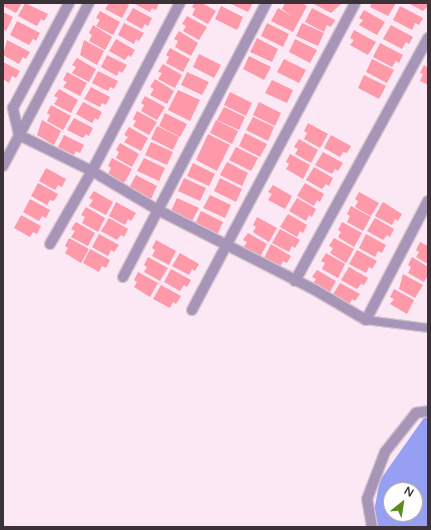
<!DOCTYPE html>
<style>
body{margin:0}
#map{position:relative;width:431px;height:530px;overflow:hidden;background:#fce7f5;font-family:"Varela Round",sans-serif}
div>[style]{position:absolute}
.water>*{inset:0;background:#979ff3}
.building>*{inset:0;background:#fd99a9}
.roads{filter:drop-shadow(1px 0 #d5c3cf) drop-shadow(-1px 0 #d5c3cf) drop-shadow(0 1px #d5c3cf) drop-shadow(0 -1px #d5c3cf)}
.lane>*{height:8px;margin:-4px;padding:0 4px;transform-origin:4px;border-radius:4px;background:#a795b8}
.street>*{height:10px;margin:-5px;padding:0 5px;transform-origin:5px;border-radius:5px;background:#a795b8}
span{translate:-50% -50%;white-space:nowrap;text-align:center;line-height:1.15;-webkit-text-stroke:4px #fff;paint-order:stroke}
.frame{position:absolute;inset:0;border:4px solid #3a3237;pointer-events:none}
.north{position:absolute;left:383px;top:482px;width:40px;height:40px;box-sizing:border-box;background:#fff;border:1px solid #b0adaf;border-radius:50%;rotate:30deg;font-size:11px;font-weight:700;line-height:16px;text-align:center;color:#3a3237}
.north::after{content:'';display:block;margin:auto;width:14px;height:18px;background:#5b8b1f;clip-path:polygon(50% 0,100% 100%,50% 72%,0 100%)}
</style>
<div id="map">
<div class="water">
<div style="clip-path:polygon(evenodd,426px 415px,428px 415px,428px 527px,371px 527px,380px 480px,426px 415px,391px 490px,415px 490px,415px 514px,391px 514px,391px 490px)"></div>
</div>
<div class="building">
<div style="clip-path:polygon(3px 3px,22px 3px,16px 13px,3px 6px)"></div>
<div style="clip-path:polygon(25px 3px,48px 14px,44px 21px,41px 19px,37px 26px,18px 16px)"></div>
<div style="clip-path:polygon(109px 3px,126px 3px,129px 5px,122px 18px,105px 9px)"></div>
<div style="clip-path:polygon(133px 3px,159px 3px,156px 10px,152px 8px,150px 12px)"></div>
<div style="clip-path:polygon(194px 3px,202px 3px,216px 11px,208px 24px,192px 15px,195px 9px,192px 7px)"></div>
<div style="clip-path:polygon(229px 3px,253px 3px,248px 12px)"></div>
<div style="clip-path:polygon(285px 3px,302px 3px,307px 6px,293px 32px,271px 21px,278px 8px,292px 16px,282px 9px)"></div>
<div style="clip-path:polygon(312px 3px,342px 3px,331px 13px)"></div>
<div style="clip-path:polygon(372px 3px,396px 3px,388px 16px,370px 7px)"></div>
<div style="clip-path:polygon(408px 3px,428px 3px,428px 6px,423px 11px)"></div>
<div style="clip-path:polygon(221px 6px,243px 17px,237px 30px,215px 19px)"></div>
<div style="clip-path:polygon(400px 6px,423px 18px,419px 25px,415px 23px,412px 30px,393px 20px)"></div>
<div style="clip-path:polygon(133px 8px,152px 18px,148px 26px,145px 24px,142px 29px,126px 20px)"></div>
<div style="clip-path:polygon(312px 8px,335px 20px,331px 27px,327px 25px,324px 32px,305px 22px)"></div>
<div style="clip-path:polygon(364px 10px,385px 22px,377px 35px,359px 25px,363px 20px,359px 18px)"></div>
<div style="clip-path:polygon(100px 11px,120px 22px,113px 35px,96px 26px,100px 20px,96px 18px)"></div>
<div style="clip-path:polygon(3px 12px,13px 17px,6px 31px,3px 29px)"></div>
<div style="clip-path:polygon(187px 16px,207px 27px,199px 40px,183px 31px,186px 26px,182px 24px)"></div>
<div style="clip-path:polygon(17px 21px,40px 33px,36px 41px,33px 39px,29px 45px,10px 35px)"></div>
<div style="clip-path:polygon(124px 23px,144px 33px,139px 41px,136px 39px,134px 44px,118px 35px)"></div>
<div style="clip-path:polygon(267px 23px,289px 34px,283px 47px,261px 36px)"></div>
<div style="clip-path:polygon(302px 23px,324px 33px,318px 46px,296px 36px)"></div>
<div style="clip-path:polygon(93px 25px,112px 37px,105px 50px,89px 41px,92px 35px,89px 33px)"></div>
<div style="clip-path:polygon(391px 25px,413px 37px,409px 44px,406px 42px,402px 49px,383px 39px)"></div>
<div style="clip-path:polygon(354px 30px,376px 42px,368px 55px,350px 45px,354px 40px,350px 38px)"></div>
<div style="clip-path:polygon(179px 31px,198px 43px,191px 56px,175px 47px,178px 41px,174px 39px)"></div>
<div style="clip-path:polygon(257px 38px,278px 49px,272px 62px,250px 52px)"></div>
<div style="clip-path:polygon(116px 39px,135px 50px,131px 57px,128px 55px,125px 60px,109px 51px)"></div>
<div style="clip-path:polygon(295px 39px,317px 50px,310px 63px,289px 52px)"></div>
<div style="clip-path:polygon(7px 40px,30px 52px,26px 59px,23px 57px,19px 64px,3px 55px)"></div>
<div style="clip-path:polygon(84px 40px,104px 51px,97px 65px,80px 55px)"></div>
<div style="clip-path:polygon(380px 43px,403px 55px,399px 63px,396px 61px,392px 67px,373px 57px)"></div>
<div style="clip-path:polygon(170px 48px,190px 59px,183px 72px,166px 63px,169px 57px,166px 55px)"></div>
<div style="clip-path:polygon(199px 54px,221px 65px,214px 78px,193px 67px)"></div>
<div style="clip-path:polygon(107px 55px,127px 65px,122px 73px,119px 71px,117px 76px,101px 67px)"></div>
<div style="clip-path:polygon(249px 56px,271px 67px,264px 80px,243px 69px)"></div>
<div style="clip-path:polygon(77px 58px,96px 69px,89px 82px,72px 73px,76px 67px,72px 65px)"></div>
<div style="clip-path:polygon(284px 59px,306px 70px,299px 83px,277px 72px)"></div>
<div style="clip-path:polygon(372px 59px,394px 70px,387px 83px,366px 72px)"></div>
<div style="clip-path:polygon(3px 62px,20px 71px,16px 78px,12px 76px,9px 83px,3px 79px)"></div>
<div style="clip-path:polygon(163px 64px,182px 75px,175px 88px,158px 79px,162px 73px,158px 72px)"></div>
<div style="clip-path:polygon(424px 65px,428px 68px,428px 85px,420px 81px,423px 74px,420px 73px)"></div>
<div style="clip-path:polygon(98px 71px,118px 81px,114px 89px,110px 87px,108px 91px,92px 83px)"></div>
<div style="clip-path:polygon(67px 72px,87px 83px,80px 96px,63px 87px,67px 82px,63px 80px)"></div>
<div style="clip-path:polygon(187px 72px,209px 82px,202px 95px,181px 85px)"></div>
<div style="clip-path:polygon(364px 75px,386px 86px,379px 99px,358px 88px)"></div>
<div style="clip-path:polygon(155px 79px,174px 91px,167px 104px,150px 95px,154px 89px,150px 87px)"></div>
<div style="clip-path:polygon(272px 80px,293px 90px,287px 103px,265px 93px)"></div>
<div style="clip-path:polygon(91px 87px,110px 97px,106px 105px,102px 103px,100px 107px,84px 99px)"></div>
<div style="clip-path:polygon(59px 89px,78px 100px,71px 113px,54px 104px,58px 98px,54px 96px)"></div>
<div style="clip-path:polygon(178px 90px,200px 100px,190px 121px,168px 110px)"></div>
<div style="clip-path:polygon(230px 92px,252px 103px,246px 116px,224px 105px)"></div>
<div style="clip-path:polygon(145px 96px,165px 107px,157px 120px,141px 111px,144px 105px,141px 103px)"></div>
<div style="clip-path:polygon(83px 102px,102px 112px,98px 120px,95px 118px,92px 123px,76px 114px)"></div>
<div style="clip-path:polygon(259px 102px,281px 113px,275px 126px,253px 115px)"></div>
<div style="clip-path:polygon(51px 105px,71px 116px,63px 130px,47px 121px,50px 115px,47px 113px)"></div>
<div style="clip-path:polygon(224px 107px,245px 117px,239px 130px,217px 120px)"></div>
<div style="clip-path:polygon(137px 111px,157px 122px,149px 135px,133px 126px,136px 121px,133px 119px)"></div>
<div style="clip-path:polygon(165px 113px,187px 124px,180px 137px,159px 126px)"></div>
<div style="clip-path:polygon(253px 117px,274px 127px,268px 141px,246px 130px)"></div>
<div style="clip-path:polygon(74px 118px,93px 128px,89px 136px,86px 134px,83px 138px,67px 130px)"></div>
<div style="clip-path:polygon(42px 120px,61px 131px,54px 145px,37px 135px)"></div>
<div style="clip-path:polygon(216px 120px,238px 131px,232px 144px,210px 133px)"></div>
<div style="clip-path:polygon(308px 123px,328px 134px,320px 148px,304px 139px,307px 133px,304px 131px)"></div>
<div style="clip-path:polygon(157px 126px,179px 137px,173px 150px,151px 139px)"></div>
<div style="clip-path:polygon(129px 127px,148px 138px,141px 151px,124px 142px,128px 137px,124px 135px)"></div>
<div style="clip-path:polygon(245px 133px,267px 144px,260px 157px,239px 146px)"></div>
<div style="clip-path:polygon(208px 134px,230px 145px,217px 171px,196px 160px)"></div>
<div style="clip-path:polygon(64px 135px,84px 145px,80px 153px,76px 151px,74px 155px,58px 147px)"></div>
<div style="clip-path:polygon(331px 135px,351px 146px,347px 153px,343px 152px,340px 157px,324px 148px)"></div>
<div style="clip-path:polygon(299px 139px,318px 150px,311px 163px,295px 154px,298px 149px,294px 147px)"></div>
<div style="clip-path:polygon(151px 142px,173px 152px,167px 165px,145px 155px)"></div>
<div style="clip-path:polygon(120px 143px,139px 154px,132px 167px,116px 158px,119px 152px,116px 150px)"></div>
<div style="clip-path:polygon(236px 147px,258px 158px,251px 171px,229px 160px)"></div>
<div style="clip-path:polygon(323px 152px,343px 163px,338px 171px,335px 169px,332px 174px,315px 165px)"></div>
<div style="clip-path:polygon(290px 154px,310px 165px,303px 179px,286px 169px,289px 164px,286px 162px)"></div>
<div style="clip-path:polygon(112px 158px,132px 169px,124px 183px,108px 174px,111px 168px,108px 166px)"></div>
<div style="clip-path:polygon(144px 158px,165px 168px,159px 181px,137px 171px)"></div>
<div style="clip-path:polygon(227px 162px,248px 173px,242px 186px,220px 175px)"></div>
<div style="clip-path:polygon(193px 163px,215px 174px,209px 186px,187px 176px)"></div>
<div style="clip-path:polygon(314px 167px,333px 178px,329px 186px,326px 184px,322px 189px,306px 180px)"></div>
<div style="clip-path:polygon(46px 168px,66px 179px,62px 187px,58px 185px,55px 190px,39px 181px)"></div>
<div style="clip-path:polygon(136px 175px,157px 186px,151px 199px,129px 188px)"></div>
<div style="clip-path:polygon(184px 178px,206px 188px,200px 201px,178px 191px)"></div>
<div style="clip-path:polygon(220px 178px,242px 189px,236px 202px,214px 191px)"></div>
<div style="clip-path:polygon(38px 183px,58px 194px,54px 201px,50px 200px,47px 205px,31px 196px)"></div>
<div style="clip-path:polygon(305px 183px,324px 194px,320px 202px,317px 200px,314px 206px,297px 196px)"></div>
<div style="clip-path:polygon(273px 185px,292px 196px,285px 209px,268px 200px,272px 194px,268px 192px)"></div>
<div style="clip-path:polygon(94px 191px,113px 202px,106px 215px,89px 206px,93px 200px,89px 198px)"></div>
<div style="clip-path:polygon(359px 192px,379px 203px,371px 216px,355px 207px,358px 201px,355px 199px)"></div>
<div style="clip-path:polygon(210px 195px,231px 205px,225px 218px,203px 208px)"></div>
<div style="clip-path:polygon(177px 198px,199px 208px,192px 221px,171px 211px)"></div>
<div style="clip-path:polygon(297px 198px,316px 209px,312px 217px,309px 215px,306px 221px,289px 211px)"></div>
<div style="clip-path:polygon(30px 199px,50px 210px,46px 218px,42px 216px,39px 221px,23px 212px)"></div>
<div style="clip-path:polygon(116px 202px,136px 213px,131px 221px,128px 219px,125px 225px,109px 216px)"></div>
<div style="clip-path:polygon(383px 202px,402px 214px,398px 221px,395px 219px,392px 225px,375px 216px)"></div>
<div style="clip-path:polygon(351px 206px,371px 217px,363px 231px,347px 222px,350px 216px,347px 214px)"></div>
<div style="clip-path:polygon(86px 207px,105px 218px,98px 232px,82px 223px,85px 217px,81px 215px)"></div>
<div style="clip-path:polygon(201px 211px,223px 222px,217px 235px,195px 224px)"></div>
<div style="clip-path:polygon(288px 214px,307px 225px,303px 233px,300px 231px,297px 237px,280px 227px)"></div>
<div style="clip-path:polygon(21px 215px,41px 226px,37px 234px,33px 232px,30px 237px,14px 228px)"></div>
<div style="clip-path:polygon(257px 217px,277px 228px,269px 242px,253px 232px,256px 227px,253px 225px)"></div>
<div style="clip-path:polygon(109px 218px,128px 229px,124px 237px,121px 235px,117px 240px,101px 231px)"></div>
<div style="clip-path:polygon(375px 218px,394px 229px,390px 237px,387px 235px,383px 240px,367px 231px)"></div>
<div style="clip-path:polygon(76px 222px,95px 233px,88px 246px,71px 237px,75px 231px,71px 229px)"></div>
<div style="clip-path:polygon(342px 222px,362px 233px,354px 247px,338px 237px,341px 232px,338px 230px)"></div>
<div style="clip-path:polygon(280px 229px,300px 240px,295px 248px,292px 246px,289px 252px,272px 243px)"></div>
<div style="clip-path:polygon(248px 233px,267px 244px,260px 257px,243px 248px,247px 242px,243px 240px)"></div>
<div style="clip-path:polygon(99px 234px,119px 245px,114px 252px,111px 250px,108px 256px,92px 247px)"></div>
<div style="clip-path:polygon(366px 234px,386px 245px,382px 253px,378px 251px,375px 257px,359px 248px)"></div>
<div style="clip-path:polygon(69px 238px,89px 249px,81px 263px,65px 253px,68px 248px,65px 246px)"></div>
<div style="clip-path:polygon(334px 238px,354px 249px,346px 263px,330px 253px,333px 248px,329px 246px)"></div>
<div style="clip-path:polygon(156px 240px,176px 251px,169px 265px,152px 256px,155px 250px,152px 248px)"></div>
<div style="clip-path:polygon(420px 242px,428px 246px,428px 264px,416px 257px,419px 252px,416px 250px)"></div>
<div style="clip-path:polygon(271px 244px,291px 256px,287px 263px,283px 261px,280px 267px,264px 258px)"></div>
<div style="clip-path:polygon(90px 249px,110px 260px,106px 268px,102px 266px,99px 272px,83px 263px)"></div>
<div style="clip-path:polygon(357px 250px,377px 261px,372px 269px,369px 267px,366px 273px,349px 264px)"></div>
<div style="clip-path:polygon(180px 253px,199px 264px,195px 271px,192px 269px,189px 275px,172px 266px)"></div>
<div style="clip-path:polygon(326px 253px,345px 264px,338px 278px,322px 269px,325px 263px,321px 261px)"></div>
<div style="clip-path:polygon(148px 257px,168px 268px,160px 281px,144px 272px,147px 267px,144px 265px)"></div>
<div style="clip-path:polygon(412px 257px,428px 267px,428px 275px,424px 282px,408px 273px,411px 267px,408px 265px)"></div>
<div style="clip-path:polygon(349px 267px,368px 278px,364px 285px,361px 284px,357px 289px,341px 280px)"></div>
<div style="clip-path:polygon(171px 269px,191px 280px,187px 287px,184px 285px,180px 291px,164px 282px)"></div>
<div style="clip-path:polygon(317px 270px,336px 281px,329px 294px,312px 285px,316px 279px,312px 277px)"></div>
<div style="clip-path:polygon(138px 272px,158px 283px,150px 297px,134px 287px,137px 282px,134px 280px)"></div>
<div style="clip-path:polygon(403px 274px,423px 285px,415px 298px,399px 289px)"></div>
<div style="clip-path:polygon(340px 283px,360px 294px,355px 301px,352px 299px,349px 305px,332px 296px)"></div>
<div style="clip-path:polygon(161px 285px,181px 296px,176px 304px,173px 302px,170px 308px,153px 299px)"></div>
<div style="clip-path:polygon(394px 289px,414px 300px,407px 314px,390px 304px,394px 299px,390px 297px)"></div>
</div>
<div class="roads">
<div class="lane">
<div style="left:366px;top:320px;width:63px;rotate:7.4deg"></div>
</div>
<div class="street">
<div style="left:19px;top:135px;width:81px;rotate:26.3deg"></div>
<div style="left:92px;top:171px;width:77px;rotate:30.6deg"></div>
<div style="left:158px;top:210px;width:176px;rotate:27deg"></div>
<div style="left:315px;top:290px;width:59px;rotate:30.5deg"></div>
<div style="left:366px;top:320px;width:134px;rotate:-62.5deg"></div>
<div style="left:19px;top:135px;width:28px;rotate:-103deg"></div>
<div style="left:13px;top:108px;width:119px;rotate:-61.9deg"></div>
<div style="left:3px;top:166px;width:184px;rotate:-62.2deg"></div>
<div style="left:50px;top:244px;width:84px;rotate:-60.1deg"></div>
<div style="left:92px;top:171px;width:190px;rotate:-62.4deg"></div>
<div style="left:123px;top:277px;width:309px;rotate:-62.4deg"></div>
<div style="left:295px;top:281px;width:277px;rotate:-61.3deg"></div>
<div style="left:192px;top:310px;width:348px;rotate:-62deg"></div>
<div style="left:372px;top:527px;width:28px;rotate:-100deg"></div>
<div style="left:367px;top:499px;width:50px;rotate:-69deg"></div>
<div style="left:385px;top:452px;width:50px;rotate:-51.5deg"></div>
<div style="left:416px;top:413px;width:12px;rotate:-9deg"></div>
</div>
</div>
<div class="frame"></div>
<div class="north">N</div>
</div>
